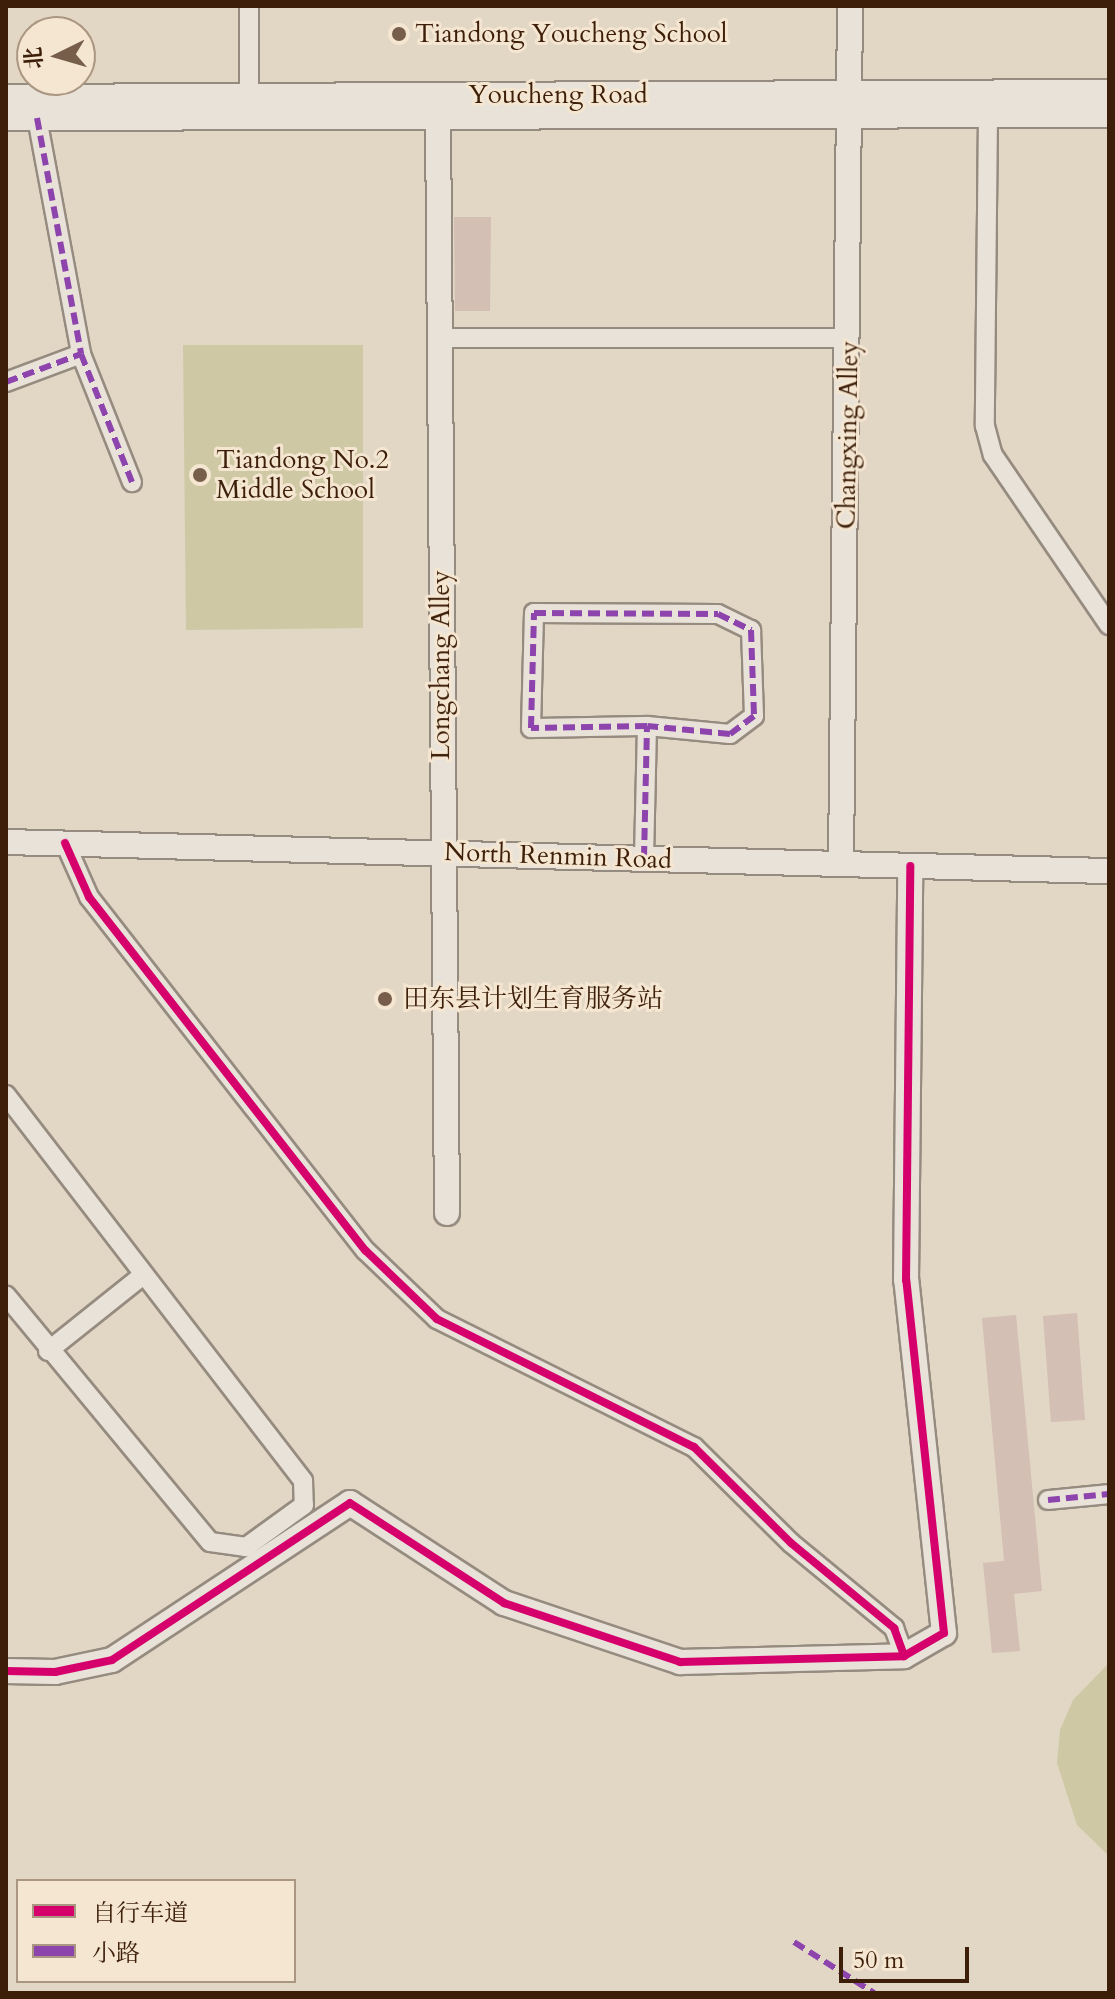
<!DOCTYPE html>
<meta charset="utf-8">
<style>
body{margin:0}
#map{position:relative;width:1115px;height:1999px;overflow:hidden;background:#e2d6c5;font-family:Cardo,"Noto Serif SC",serif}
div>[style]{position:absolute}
.green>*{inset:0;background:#cfc8a5}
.building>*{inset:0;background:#d3bfb4}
.roads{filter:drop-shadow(2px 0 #968b7f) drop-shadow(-2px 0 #968b7f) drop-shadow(0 2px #968b7f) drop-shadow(0 -2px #968b7f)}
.street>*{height:18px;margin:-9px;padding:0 9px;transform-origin:9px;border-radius:9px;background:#e8e2d9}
.secondary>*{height:24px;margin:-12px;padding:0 12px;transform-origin:12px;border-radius:12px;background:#e8e2d9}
.quiet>*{height:6px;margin-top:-3px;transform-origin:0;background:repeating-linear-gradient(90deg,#8e44ad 0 12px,transparent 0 18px)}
.cycleway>*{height:8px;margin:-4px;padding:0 4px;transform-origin:4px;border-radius:4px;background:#d6006c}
.dots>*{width:22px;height:22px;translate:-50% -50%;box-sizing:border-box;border:4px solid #f5e6d1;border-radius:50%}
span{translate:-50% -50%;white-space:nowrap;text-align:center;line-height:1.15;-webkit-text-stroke:6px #f5e6d1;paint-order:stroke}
.poi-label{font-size:26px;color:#3c1e09}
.left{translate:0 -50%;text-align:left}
.street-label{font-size:26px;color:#3c1e09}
.frame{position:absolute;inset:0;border:8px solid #3c1e09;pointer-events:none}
.legend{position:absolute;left:16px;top:1879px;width:280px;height:104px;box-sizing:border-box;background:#f5e6d1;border:2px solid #ab9681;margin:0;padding:10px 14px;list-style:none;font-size:24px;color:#3c1e09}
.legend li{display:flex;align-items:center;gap:16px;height:40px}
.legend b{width:40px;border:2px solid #ab9681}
.north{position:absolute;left:16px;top:16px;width:80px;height:80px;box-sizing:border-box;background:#f5e6d1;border:2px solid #ab9681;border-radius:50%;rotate:265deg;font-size:22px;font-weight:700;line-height:32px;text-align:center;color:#3c1e09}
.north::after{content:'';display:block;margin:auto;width:28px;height:36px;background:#765e4b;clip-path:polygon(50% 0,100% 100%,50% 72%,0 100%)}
.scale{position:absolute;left:839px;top:1947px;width:130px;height:36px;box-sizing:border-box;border:4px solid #3c1e09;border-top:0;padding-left:10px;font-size:24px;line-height:28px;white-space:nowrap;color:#3c1e09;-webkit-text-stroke:6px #f5e6d1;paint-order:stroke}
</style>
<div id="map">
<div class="green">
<div style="clip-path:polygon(183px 345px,363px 345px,363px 628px,186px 630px)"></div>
<div style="clip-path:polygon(1109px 1663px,1109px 1856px,1077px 1825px,1057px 1763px,1060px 1730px,1073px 1700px)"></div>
</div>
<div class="building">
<div style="clip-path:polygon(454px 217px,491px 217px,490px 311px,455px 311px)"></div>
<div style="clip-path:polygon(1077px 1313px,1085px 1420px,1051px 1422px,1043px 1316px)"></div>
<div style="clip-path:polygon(1016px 1315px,1042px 1591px,1014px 1594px,1020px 1651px,992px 1653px,983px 1563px,1004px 1561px,982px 1318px)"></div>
</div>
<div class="roads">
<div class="street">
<div style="left:249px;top:6px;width:100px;rotate:90deg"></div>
<div style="left:988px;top:115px;width:311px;rotate:90.6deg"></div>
<div style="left:985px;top:426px;width:30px;rotate:75deg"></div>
<div style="left:993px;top:455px;width:206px;rotate:55.7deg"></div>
<div style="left:37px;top:118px;width:240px;rotate:79.4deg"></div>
<div style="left:81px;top:354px;width:138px;rotate:68.3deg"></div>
<div style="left:440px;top:338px;width:409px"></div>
<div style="left:6px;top:382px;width:80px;rotate:-20.5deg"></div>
<div style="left:65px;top:843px;width:59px;rotate:66deg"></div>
<div style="left:89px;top:897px;width:449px;rotate:52deg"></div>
<div style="left:366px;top:1251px;width:98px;rotate:43.8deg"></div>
<div style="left:437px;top:1319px;width:287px;rotate:26.5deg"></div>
<div style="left:694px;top:1447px;width:136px;rotate:44.7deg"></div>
<div style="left:791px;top:1543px;width:134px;rotate:39.5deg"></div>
<div style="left:894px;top:1628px;width:30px;rotate:70deg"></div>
<div style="left:644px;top:858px;width:132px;rotate:-88.7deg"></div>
<div style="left:647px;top:726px;width:116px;rotate:179deg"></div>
<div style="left:531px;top:728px;width:115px;rotate:-88.5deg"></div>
<div style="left:534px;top:613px;width:184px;rotate:0.3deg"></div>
<div style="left:718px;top:614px;width:37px;rotate:26deg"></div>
<div style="left:751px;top:630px;width:86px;rotate:88deg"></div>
<div style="left:754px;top:716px;width:30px;rotate:143deg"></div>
<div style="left:730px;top:734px;width:83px;rotate:-174.5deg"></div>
<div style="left:6px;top:1095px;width:487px;rotate:52.4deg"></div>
<div style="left:303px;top:1481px;width:24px;rotate:88deg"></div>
<div style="left:304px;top:1505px;width:72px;rotate:144.1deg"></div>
<div style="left:246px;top:1547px;width:36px;rotate:-172deg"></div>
<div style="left:210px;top:1542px;width:320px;rotate:-129.6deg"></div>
<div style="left:48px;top:1351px;width:120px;rotate:-38.6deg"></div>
<div style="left:1048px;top:1500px;width:61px;rotate:-5.6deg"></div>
</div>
<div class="secondary">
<div style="left:6px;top:97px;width:1103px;rotate:-0.26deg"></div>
<div style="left:438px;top:117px;width:1096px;rotate:89.53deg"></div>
<div style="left:6px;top:118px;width:1103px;rotate:-0.16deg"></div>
<div style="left:6px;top:842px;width:1103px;rotate:1.51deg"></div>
<div style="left:841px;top:864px;width:858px;rotate:-89.4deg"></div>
<div style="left:6px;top:1671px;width:49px;rotate:1.2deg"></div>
<div style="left:55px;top:1672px;width:58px;rotate:-11.9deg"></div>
<div style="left:112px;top:1660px;width:285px;rotate:-33.4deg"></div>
<div style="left:350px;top:1503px;width:184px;rotate:33deg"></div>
<div style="left:504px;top:1603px;width:186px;rotate:18.5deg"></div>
<div style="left:680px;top:1662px;width:224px;rotate:-1.5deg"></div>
<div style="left:904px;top:1656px;width:46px;rotate:-29.9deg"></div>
<div style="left:944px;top:1633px;width:355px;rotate:-96.1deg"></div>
<div style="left:906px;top:1280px;width:414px;rotate:-89.4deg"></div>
</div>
</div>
<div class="quiet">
<div style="left:37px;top:118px;width:240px;rotate:79.4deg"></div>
<div style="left:81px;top:354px;width:138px;rotate:68.3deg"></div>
<div style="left:6px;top:382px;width:80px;rotate:-20.5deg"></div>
<div style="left:644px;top:858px;width:132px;rotate:-88.7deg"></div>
<div style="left:647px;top:726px;width:116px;rotate:179deg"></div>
<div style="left:531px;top:728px;width:115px;rotate:-88.5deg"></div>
<div style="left:534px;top:613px;width:184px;rotate:0.3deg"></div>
<div style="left:718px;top:614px;width:37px;rotate:26deg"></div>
<div style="left:751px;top:630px;width:86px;rotate:88deg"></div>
<div style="left:754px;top:716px;width:30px;rotate:143deg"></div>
<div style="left:730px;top:734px;width:83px;rotate:-174.5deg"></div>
<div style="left:1048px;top:1500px;width:61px;rotate:-5.6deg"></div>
<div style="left:794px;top:1942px;width:95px;rotate:32.5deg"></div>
</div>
<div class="cycleway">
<div style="left:65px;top:843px;width:59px;rotate:66deg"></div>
<div style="left:89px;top:897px;width:449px;rotate:52deg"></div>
<div style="left:366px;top:1251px;width:98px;rotate:43.8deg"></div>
<div style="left:437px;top:1319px;width:287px;rotate:26.5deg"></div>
<div style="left:694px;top:1447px;width:136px;rotate:44.7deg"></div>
<div style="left:791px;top:1543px;width:134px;rotate:39.5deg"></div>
<div style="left:894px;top:1628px;width:30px;rotate:70deg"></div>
<div style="left:6px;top:1671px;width:49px;rotate:1.2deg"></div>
<div style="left:55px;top:1672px;width:58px;rotate:-11.9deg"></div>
<div style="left:112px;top:1660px;width:285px;rotate:-33.4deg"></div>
<div style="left:350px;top:1503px;width:184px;rotate:33deg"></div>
<div style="left:504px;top:1603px;width:186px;rotate:18.5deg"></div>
<div style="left:680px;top:1662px;width:224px;rotate:-1.5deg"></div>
<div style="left:904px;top:1656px;width:46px;rotate:-29.9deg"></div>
<div style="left:944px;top:1633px;width:355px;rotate:-96.1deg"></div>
<div style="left:906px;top:1280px;width:414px;rotate:-89.4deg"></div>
</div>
<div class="dots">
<div style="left:399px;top:34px;background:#765e4b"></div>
<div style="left:200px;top:475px;background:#765e4b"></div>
<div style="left:385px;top:999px;background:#765e4b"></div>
</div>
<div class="poi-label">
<span class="left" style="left:415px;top:34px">Tiandong Youcheng School</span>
<span class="left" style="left:216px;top:475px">Tiandong No.2<br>Middle School</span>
<span class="left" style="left:403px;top:999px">田东县计划生育服务站</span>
</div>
<div class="street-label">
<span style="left:558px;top:95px">Youcheng Road</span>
<span style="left:848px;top:435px;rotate:-89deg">Changxing Alley</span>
<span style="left:441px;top:665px;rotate:-90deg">Longchang Alley</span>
<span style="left:558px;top:856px;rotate:2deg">North Renmin Road</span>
</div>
<div class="frame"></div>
<ul class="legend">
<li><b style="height:10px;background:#d6006c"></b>自行车道</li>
<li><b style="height:10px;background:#8e44ad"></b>小路</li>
</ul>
<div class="north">北</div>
<div class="scale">50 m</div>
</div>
